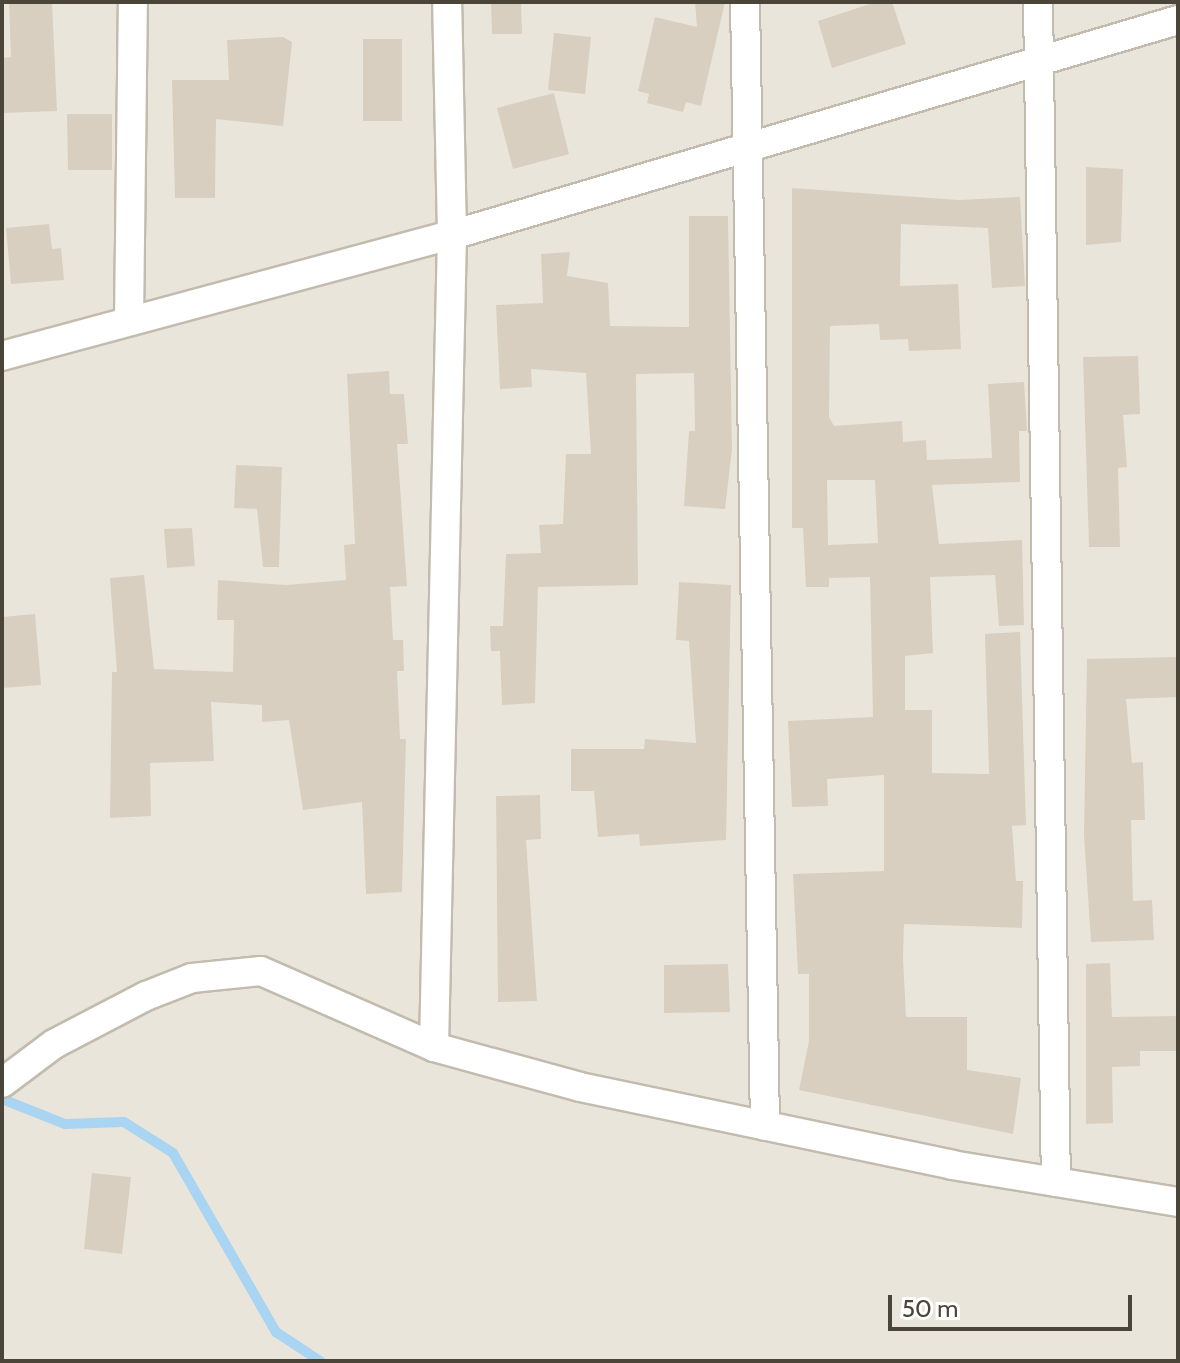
<!DOCTYPE html>
<style>
body{margin:0}
#map{position:relative;width:1180px;height:1363px;overflow:hidden;background:#f6f3ec;font-family:Cabin,sans-serif}
div>[style]{position:absolute}
.residential>*{inset:0;background:#eae5da}
.stream>*{height:10px;margin:-5px;padding:0 5px;transform-origin:5px;border-radius:5px;background:#a9d4f2}
.building>*{inset:0;background:#d8cfc1}
.roads{filter:drop-shadow(2px 0 #c2bbae) drop-shadow(-2px 0 #c2bbae) drop-shadow(0 2px #c2bbae) drop-shadow(0 -2px #c2bbae)}
.minor>*{height:28px;margin:-14px;padding:0 14px;transform-origin:14px;border-radius:14px;background:#fff}
span{translate:-50% -50%;white-space:nowrap;text-align:center;line-height:1.15;-webkit-text-stroke:6px #fff;paint-order:stroke}
.frame{position:absolute;inset:0;border:4px solid #4b4439;pointer-events:none}
.scale{position:absolute;left:888px;top:1295px;width:244px;height:36px;box-sizing:border-box;border:4px solid #4b4439;border-top:0;padding-left:10px;font-size:24px;line-height:28px;white-space:nowrap;color:#4b4439;-webkit-text-stroke:6px #fff;paint-order:stroke}
</style>
<div id="map">
<div class="residential">
<div style="clip-path:polygon(2px 2px,1178px 2px,1178px 1361px,2px 1361px)"></div>
</div>
<div class="stream">
<div style="left:2px;top:1099px;width:68px;rotate:21.6deg"></div>
<div style="left:65px;top:1124px;width:59px;rotate:-1.9deg"></div>
<div style="left:124px;top:1122px;width:58px;rotate:32.3deg"></div>
<div style="left:173px;top:1153px;width:207px;rotate:60.1deg"></div>
<div style="left:276px;top:1332px;width:53px;rotate:33.4deg"></div>
</div>
<div class="building">
<div style="clip-path:polygon(9px 2px,52px 2px,57px 111px,2px 113px,2px 58px,11px 57px)"></div>
<div style="clip-path:polygon(491px 2px,521px 2px,522px 34px,492px 34px)"></div>
<div style="clip-path:polygon(695px 2px,725px 2px,701px 106px,686px 102px,683px 112px,647px 103px,649px 94px,638px 91px,655px 17px,697px 27px)"></div>
<div style="clip-path:polygon(876px 2px,892px 2px,906px 44px,832px 68px,818px 21px)"></div>
<div style="clip-path:polygon(554px 33px,591px 37px,585px 94px,548px 90px)"></div>
<div style="clip-path:polygon(283px 37px,292px 42px,283px 126px,216px 119px,215px 198px,175px 198px,172px 80px,229px 80px,227px 40px)"></div>
<div style="clip-path:polygon(363px 39px,402px 39px,402px 121px,363px 121px)"></div>
<div style="clip-path:polygon(554px 93px,569px 154px,513px 169px,497px 108px)"></div>
<div style="clip-path:polygon(67px 114px,112px 114px,112px 170px,68px 170px)"></div>
<div style="clip-path:polygon(1086px 167px,1123px 169px,1121px 242px,1086px 245px)"></div>
<div style="clip-path:polygon(evenodd,792px 188px,959px 200px,1020px 197px,1025px 286px,992px 288px,988px 228px,901px 224px,900px 286px,958px 284px,961px 349px,909px 351px,908px 339px,880px 340px,879px 324px,830px 326px,829px 417px,834px 426px,902px 421px,903px 442px,926px 440px,927px 460px,992px 458px,988px 384px,1024px 382px,1027px 431px,1019px 431px,1020px 482px,932px 485px,939px 544px,1022px 540px,1024px 625px,999px 626px,995px 575px,930px 577px,933px 653px,905px 656px,905px 710px,932px 710px,932px 773px,989px 774px,985px 634px,1020px 632px,1026px 825px,1012px 826px,1016px 881px,1023px 881px,1022px 928px,904px 924px,903px 958px,906px 1017px,967px 1017px,967px 1070px,1021px 1078px,1013px 1134px,799px 1090px,809px 1041px,809px 974px,798px 974px,793px 874px,884px 871px,884px 775px,827px 779px,828px 806px,792px 807px,788px 721px,873px 717px,870px 577px,829px 578px,829px 587px,806px 587px,803px 528px,792px 528px,792px 188px,827px 480px,875px 480px,878px 543px,828px 545px,827px 480px)"></div>
<div style="clip-path:polygon(689px 216px,728px 216px,732px 449px,725px 509px,684px 506px,689px 431px,695px 431px,694px 373px,636px 374px,638px 585px,538px 587px,535px 703px,502px 705px,500px 651px,491px 651px,490px 626px,503px 626px,506px 554px,541px 553px,539px 525px,563px 524px,566px 454px,591px 454px,586px 373px,531px 369px,532px 387px,500px 389px,496px 305px,543px 303px,541px 254px,570px 252px,567px 276px,608px 283px,610px 326px,689px 327px)"></div>
<div style="clip-path:polygon(49px 224px,52px 249px,61px 248px,64px 280px,11px 284px,6px 228px)"></div>
<div style="clip-path:polygon(1138px 356px,1140px 414px,1123px 415px,1127px 467px,1118px 468px,1120px 547px,1089px 547px,1083px 357px)"></div>
<div style="clip-path:polygon(389px 371px,390px 394px,404px 394px,408px 444px,397px 444px,407px 586px,390px 587px,393px 640px,403px 640px,404px 671px,397px 671px,400px 739px,406px 739px,402px 892px,366px 894px,362px 802px,303px 810px,289px 720px,262px 722px,262px 705px,211px 702px,214px 761px,150px 763px,151px 816px,110px 818px,112px 672px,117px 672px,110px 578px,144px 575px,154px 669px,233px 672px,234px 620px,217px 620px,218px 580px,286px 585px,346px 580px,344px 545px,355px 544px,347px 374px)"></div>
<div style="clip-path:polygon(236px 465px,282px 467px,279px 567px,263px 567px,257px 509px,234px 508px)"></div>
<div style="clip-path:polygon(192px 528px,195px 566px,167px 568px,164px 529px)"></div>
<div style="clip-path:polygon(679px 582px,731px 585px,726px 840px,640px 846px,639px 834px,598px 837px,594px 791px,571px 791px,571px 749px,644px 749px,645px 739px,696px 743px,689px 641px,676px 640px)"></div>
<div style="clip-path:polygon(35px 614px,41px 685px,2px 688px,2px 617px)"></div>
<div style="clip-path:polygon(1178px 657px,1178px 697px,1126px 699px,1132px 763px,1143px 762px,1145px 820px,1131px 820px,1133px 901px,1152px 900px,1154px 940px,1091px 942px,1084px 835px,1087px 659px)"></div>
<div style="clip-path:polygon(540px 795px,541px 839px,526px 840px,537px 1001px,498px 1002px,496px 796px)"></div>
<div style="clip-path:polygon(1110px 963px,1112px 1017px,1178px 1016px,1178px 1051px,1140px 1051px,1140px 1066px,1112px 1067px,1113px 1123px,1086px 1124px,1086px 964px)"></div>
<div style="clip-path:polygon(728px 964px,730px 1012px,664px 1013px,664px 965px)"></div>
<div style="clip-path:polygon(92px 1173px,131px 1177px,122px 1254px,84px 1249px)"></div>
</div>
<div class="roads">
<div class="minor">
<div style="left:745px;top:2px;width:1124px;rotate:88.98deg"></div>
<div style="left:1038px;top:2px;width:1180px;rotate:89.13deg"></div>
<div style="left:129px;top:321px;width:319px;rotate:-89.3deg"></div>
<div style="left:2px;top:356px;width:466px;rotate:-15.1deg"></div>
<div style="left:452px;top:235px;width:757px;rotate:-16.5deg"></div>
<div style="left:434px;top:1047px;width:812px;rotate:-88.73deg"></div>
<div style="left:452px;top:235px;width:233px;rotate:-91.2deg"></div>
<div style="left:2px;top:1083px;width:65px;rotate:-36.9deg"></div>
<div style="left:54px;top:1044px;width:104px;rotate:-27.6deg"></div>
<div style="left:146px;top:996px;width:49px;rotate:-21.4deg"></div>
<div style="left:192px;top:978px;width:69px;rotate:-5.8deg"></div>
<div style="left:261px;top:971px;width:189px;rotate:23.7deg"></div>
<div style="left:434px;top:1047px;width:151px;rotate:15.3deg"></div>
<div style="left:580px;top:1087px;width:380px;rotate:11.8deg"></div>
<div style="left:952px;top:1165px;width:229px;rotate:9.3deg"></div>
</div>
</div>
<div class="frame"></div>
<div class="scale">50 m</div>
</div>
